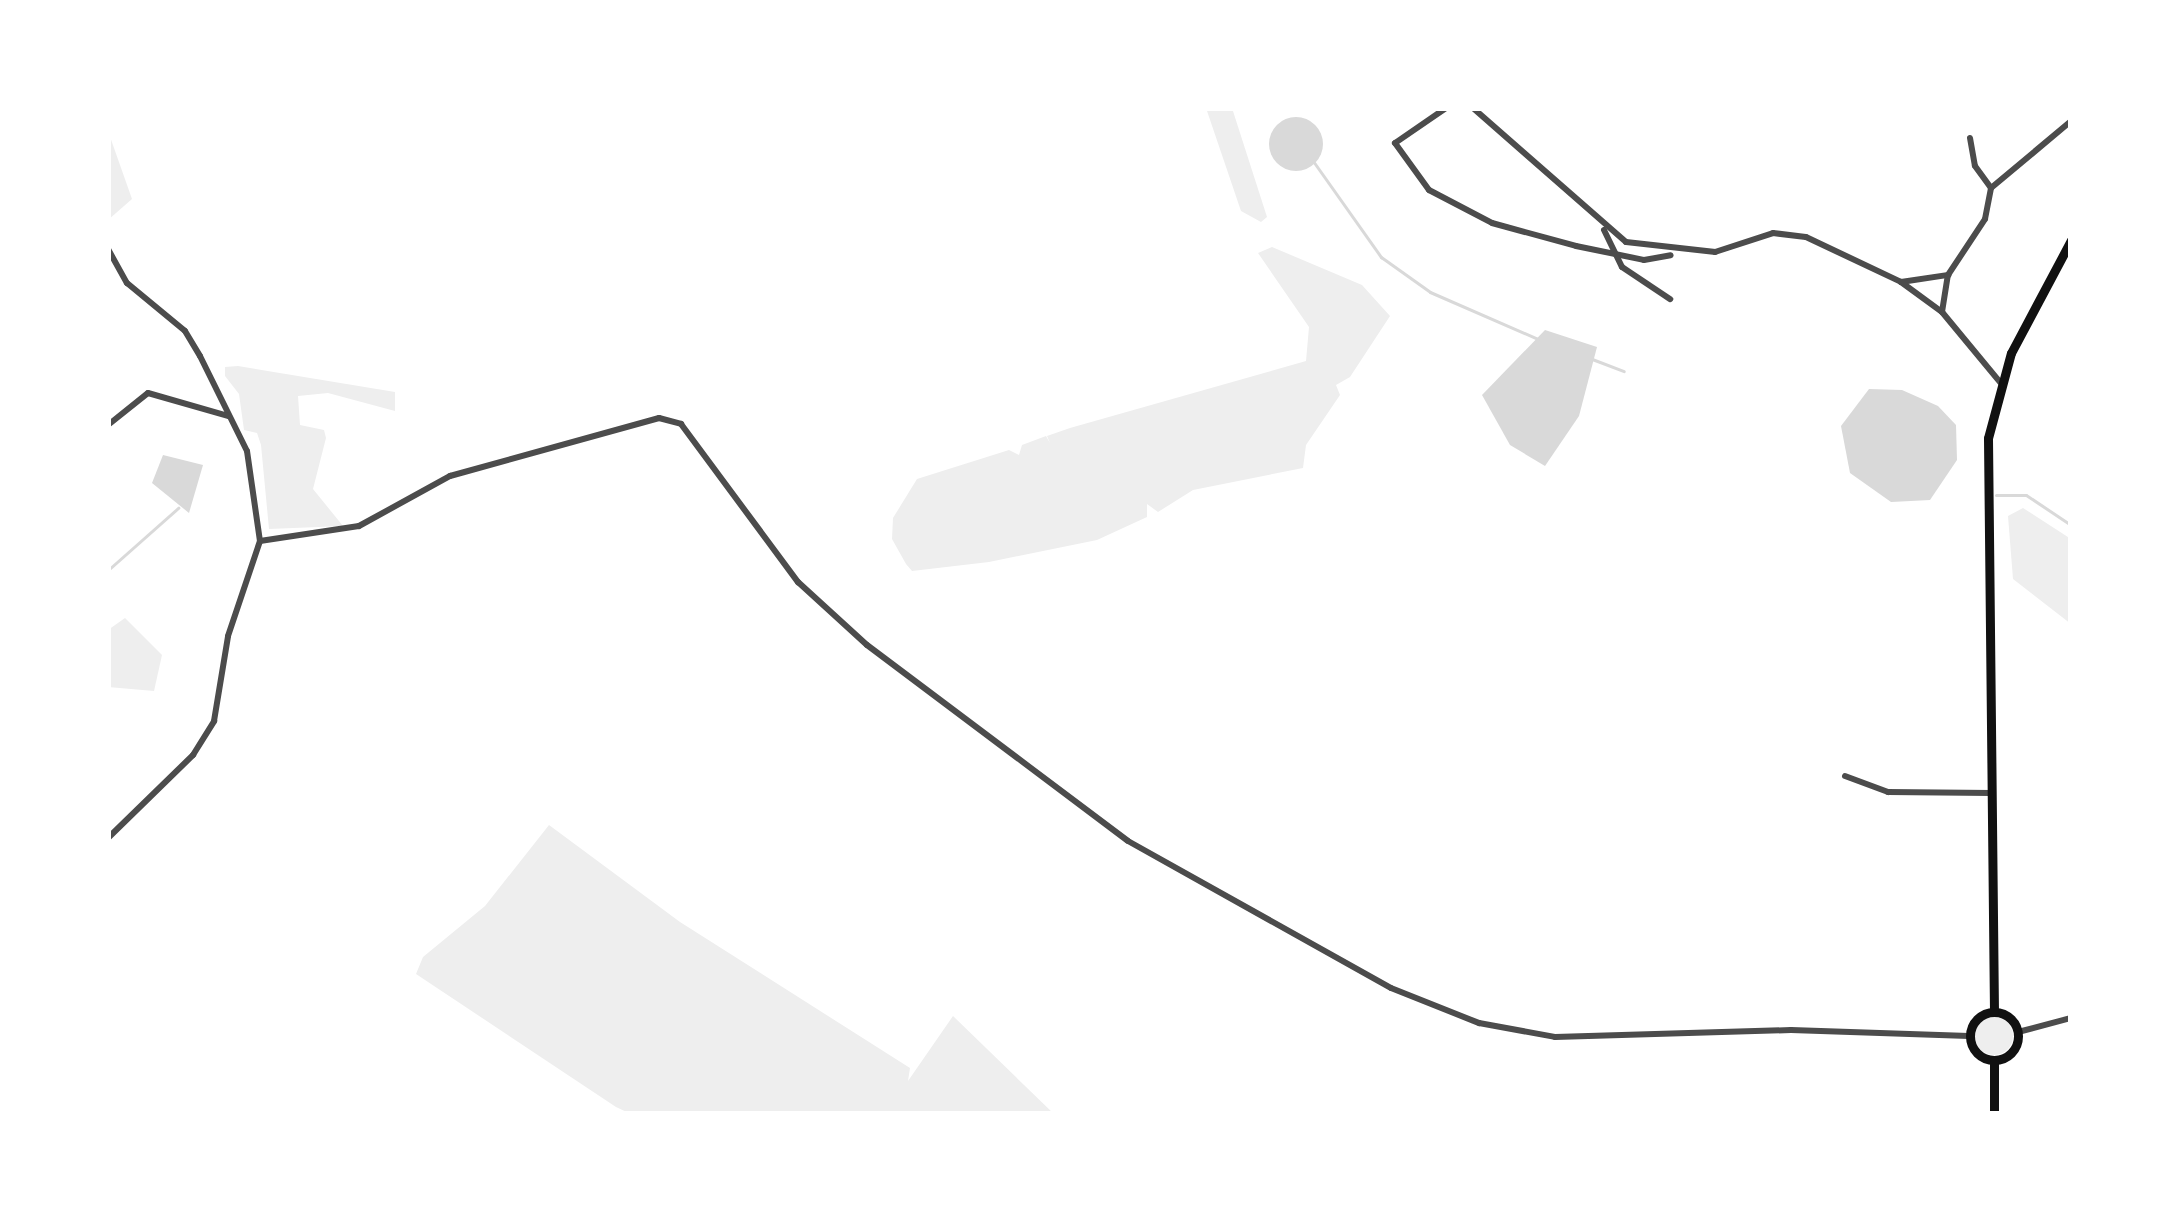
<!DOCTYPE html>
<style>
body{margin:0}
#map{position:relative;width:2179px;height:1222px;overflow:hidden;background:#fff;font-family:"Noto Serif",serif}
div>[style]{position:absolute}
.green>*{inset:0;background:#eee}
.round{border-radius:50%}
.water>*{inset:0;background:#d9d9d9}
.stream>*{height:3px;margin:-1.5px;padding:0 1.5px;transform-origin:1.5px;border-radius:1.5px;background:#d9d9d9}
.minor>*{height:6px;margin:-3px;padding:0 3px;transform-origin:3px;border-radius:3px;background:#4c4c4c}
.primary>*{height:9px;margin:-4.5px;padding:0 4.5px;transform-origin:4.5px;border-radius:4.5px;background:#111}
.primary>.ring{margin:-4.5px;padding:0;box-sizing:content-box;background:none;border:9px solid #111;border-radius:50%}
span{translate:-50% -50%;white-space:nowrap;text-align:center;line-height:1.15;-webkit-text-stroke:10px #fff;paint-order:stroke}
.frame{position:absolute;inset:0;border:111px solid #fff;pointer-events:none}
</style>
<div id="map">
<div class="green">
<div style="clip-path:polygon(1206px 108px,1232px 108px,1267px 217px,1261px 222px,1241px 211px)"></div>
<div style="clip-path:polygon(108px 131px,132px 199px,108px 220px)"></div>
<div style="clip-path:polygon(1272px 247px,1362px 285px,1390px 316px,1350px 377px,1336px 385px,1340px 395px,1306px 445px,1303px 468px,1193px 490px,1158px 512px,1147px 504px,1147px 517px,1097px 540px,989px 562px,912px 571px,906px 564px,892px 539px,893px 518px,917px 479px,1009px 450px,1019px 455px,1022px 445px,1046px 436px,1050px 443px,1047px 436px,1070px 428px,1306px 361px,1309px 327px,1258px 253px)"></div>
<div style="clip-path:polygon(238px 366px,395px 392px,395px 411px,328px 393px,298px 396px,300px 425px,324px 430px,326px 438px,313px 489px,343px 526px,269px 529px,261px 445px,257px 433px,244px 430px,239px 394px,225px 376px,225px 367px)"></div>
<div style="clip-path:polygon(2023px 508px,2071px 539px,2071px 624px,2013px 579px,2008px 516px)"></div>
<div style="clip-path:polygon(125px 618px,162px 655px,154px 691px,108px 687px,108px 630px)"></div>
<div style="clip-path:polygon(549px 825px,680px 922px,910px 1068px,908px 1081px,953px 1016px,1054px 1114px,631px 1114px,616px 1107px,416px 974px,423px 957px,485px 906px)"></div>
<div class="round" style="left:1975px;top:1017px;width:38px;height:38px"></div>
</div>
<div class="water">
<div class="round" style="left:1269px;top:117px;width:54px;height:54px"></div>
<div style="clip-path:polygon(1545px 330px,1597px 347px,1579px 416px,1545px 466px,1510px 445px,1482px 395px)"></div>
<div style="clip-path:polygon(1869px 389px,1902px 390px,1938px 406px,1956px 425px,1957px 460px,1930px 500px,1891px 502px,1850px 473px,1841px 426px)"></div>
<div style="clip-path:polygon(163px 455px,203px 465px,189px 513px,152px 483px)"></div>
</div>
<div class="stream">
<div style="left:1313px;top:161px;width:118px;rotate:54.7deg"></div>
<div style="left:1381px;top:257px;width:60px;rotate:35.5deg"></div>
<div style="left:1430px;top:292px;width:118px;rotate:23.5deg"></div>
<div style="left:1592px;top:359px;width:34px;rotate:21deg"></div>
<div style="left:1996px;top:495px;width:30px"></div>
<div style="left:2026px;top:495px;width:54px;rotate:33.7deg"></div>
<div style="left:108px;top:570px;width:94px;rotate:-41.5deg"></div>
</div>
<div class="minor">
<div style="left:1446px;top:108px;width:62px;rotate:145.5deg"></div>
<div style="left:1395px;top:143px;width:58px;rotate:54.1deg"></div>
<div style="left:1429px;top:190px;width:71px;rotate:27.6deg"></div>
<div style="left:1492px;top:223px;width:87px;rotate:15.3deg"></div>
<div style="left:1576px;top:246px;width:69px;rotate:11.6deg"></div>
<div style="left:1644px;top:260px;width:27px;rotate:-10deg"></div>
<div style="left:1473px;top:108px;width:203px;rotate:41.2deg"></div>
<div style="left:1626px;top:242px;width:90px;rotate:6.4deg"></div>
<div style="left:1715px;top:252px;width:61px;rotate:-18.1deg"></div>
<div style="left:1773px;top:233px;width:33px;rotate:7deg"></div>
<div style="left:1806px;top:237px;width:105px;rotate:25.3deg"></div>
<div style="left:1901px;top:282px;width:51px;rotate:36.2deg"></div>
<div style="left:1942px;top:312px;width:91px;rotate:50.4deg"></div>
<div style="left:1970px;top:138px;width:28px;rotate:80deg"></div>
<div style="left:1975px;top:166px;width:27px;rotate:54deg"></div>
<div style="left:1604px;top:230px;width:41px;rotate:64.1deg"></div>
<div style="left:1622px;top:267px;width:58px;rotate:33.7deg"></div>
<div style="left:108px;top:249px;width:39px;rotate:61deg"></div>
<div style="left:127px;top:283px;width:75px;rotate:39.6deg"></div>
<div style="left:185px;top:331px;width:29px;rotate:59deg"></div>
<div style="left:200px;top:356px;width:106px;rotate:63.7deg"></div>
<div style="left:247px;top:451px;width:91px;rotate:81.8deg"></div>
<div style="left:1901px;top:282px;width:48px;rotate:-8.5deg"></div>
<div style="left:1942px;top:312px;width:37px;rotate:-81deg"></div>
<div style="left:1948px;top:275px;width:67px;rotate:-56.5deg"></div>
<div style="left:1985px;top:219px;width:32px;rotate:-79deg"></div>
<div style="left:1991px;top:188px;width:104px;rotate:-39.9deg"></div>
<div style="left:108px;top:425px;width:51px;rotate:-38.7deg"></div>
<div style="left:148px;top:393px;width:83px;rotate:16deg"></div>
<div style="left:1845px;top:776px;width:46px;rotate:20.4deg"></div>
<div style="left:1888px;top:792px;width:103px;rotate:0.6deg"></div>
<div style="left:108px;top:838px;width:119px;rotate:-44.3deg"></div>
<div style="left:193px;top:755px;width:40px;rotate:-58deg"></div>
<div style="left:214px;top:721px;width:86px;rotate:-80.6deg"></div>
<div style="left:228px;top:636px;width:100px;rotate:-71.4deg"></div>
<div style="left:260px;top:541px;width:100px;rotate:-8.6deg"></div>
<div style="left:359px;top:526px;width:104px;rotate:-28.8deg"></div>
<div style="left:450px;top:476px;width:217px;rotate:-15.5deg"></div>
<div style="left:659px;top:418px;width:23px;rotate:15deg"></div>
<div style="left:681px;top:424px;width:197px;rotate:53.5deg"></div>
<div style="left:798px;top:582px;width:93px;rotate:42.4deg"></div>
<div style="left:867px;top:645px;width:326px;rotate:36.9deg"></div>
<div style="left:1128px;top:841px;width:301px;rotate:29.2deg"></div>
<div style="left:1391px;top:988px;width:95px;rotate:21.7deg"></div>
<div style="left:1479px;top:1023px;width:77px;rotate:10.4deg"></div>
<div style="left:1555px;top:1037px;width:236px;rotate:-1.7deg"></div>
<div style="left:1791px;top:1030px;width:178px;rotate:1.9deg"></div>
<div style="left:2018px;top:1032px;width:55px;rotate:-14.8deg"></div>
</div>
<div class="primary">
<div class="ring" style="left:1970px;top:1012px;width:39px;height:39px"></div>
<div style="left:1994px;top:1012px;width:574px;rotate:-90.6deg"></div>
<div style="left:1988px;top:438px;width:88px;rotate:-74.9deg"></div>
<div style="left:2011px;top:353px;width:128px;rotate:-62deg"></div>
<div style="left:1994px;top:1114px;width:53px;rotate:-90deg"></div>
</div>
<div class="frame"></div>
</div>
